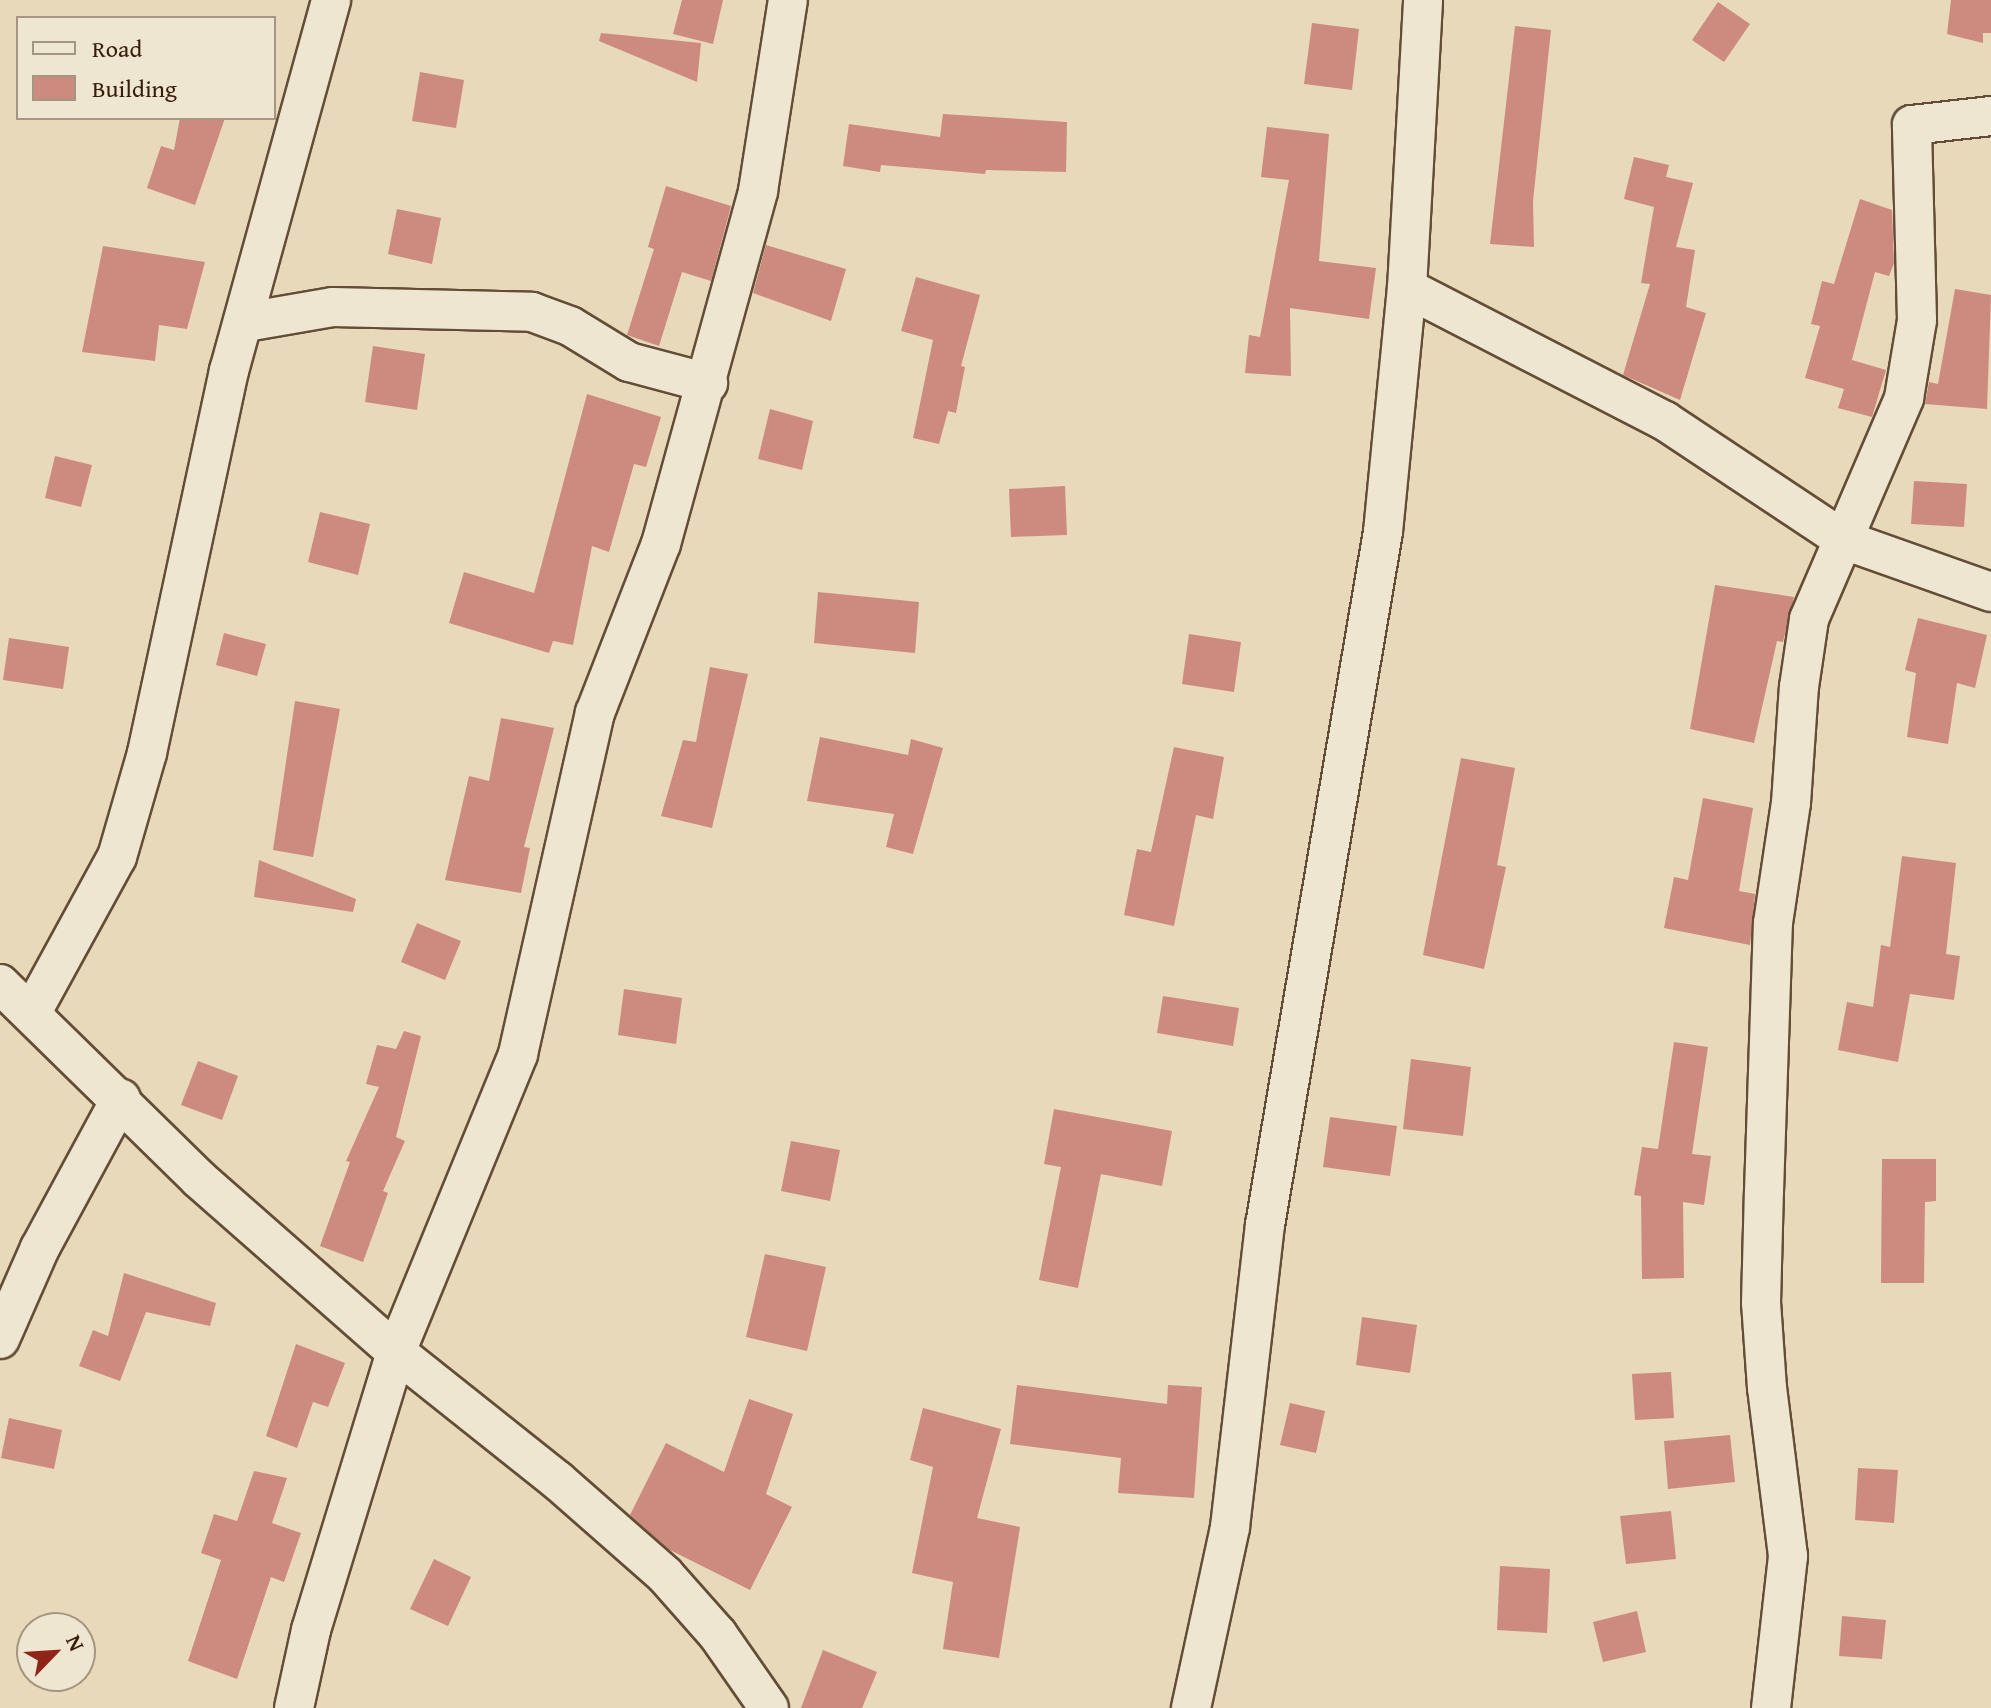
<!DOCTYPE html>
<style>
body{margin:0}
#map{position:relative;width:1991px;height:1708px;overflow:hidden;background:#e7d9b9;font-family:"Gentium Book Plus",serif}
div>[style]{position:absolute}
.building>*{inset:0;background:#cd8b7f}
.roads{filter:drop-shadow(2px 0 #634d36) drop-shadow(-2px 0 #634d36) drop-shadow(0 2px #634d36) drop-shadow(0 -2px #634d36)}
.street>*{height:38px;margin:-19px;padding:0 19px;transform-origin:19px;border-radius:19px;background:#efe6d2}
span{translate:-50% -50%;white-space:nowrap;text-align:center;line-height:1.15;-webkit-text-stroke:7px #efe6d2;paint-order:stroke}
.legend{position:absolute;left:16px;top:16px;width:260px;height:104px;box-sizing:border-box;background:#efe6d2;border:2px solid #a59682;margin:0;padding:10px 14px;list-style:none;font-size:24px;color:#371e0b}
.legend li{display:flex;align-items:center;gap:16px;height:40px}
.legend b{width:40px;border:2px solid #a59682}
.north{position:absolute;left:16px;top:1612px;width:80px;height:80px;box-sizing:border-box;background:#efe6d2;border:2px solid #a59682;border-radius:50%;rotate:65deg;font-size:22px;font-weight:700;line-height:32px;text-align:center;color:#371e0b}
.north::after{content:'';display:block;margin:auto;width:28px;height:36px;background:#8f2418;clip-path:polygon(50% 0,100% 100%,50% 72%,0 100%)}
</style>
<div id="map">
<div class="building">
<div style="clip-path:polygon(682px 0,723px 0,713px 44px,673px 34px)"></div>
<div style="clip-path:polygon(1951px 0,1991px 0,1991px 33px,1983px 33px,1983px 43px,1947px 34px)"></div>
<div style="clip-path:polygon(1718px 2px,1750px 24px,1724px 62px,1692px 40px)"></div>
<div style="clip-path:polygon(1312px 23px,1359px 29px,1352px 90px,1304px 84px)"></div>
<div style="clip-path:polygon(1515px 26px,1551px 30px,1533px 201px,1534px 247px,1490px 244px)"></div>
<div style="clip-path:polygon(601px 33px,701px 43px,697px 82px,599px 41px)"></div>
<div style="clip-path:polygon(420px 72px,464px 80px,456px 128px,412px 121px)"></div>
<div style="clip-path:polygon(943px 114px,1067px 122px,1066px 172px,986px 170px,985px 174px,881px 165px,880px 172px,843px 166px,849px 124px,940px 137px)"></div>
<div style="clip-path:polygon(180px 118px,225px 118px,195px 205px,147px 188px,161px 146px,174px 150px)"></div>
<div style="clip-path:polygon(1267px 127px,1329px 134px,1319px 261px,1376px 268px,1369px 319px,1290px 308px,1291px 376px,1245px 373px,1249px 335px,1260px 337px,1289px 180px,1261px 177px)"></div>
<div style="clip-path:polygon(1634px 157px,1669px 165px,1666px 177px,1693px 183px,1676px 247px,1695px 250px,1686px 307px,1706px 313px,1680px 400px,1623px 375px,1650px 284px,1641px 283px,1654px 207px,1624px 199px)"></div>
<div style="clip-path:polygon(666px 186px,731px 206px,711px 281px,682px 272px,659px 346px,627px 335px,654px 249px,648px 247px)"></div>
<div style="clip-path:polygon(1860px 199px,1892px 210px,1894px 263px,1889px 276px,1875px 272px,1850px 367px,1852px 360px,1886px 370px,1872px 417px,1838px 408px,1844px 389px,1805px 378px,1820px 326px,1811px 324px,1822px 281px,1834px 284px)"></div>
<div style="clip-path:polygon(397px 209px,441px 218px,432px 264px,388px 254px)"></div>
<div style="clip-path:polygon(766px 245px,846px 269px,831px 321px,753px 293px)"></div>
<div style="clip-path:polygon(103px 246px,205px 262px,187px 329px,159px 325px,155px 361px,82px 352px)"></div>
<div style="clip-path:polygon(916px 277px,980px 295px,961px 366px,965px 367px,956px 413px,948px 411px,939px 444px,913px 438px,933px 340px,901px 331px)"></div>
<div style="clip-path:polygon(1955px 289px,1991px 295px,1987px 409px,1925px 404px,1929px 382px,1938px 384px)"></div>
<div style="clip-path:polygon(373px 346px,425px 354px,417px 410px,365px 402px)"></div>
<div style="clip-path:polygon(587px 394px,661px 417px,646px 467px,634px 464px,609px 552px,592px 546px,573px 645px,553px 641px,549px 653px,449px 623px,464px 572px,534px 593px)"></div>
<div style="clip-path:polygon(770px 409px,813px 421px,802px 470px,758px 459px)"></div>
<div style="clip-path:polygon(55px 456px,92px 465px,81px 507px,45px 498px)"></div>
<div style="clip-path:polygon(1914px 481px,1967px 484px,1964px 527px,1911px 524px)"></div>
<div style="clip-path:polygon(1065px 486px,1067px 535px,1011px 537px,1009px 489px)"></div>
<div style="clip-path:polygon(320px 512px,370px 524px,358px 575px,308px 562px)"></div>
<div style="clip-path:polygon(1715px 585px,1794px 597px,1783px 642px,1777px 641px,1754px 743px,1690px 729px)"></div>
<div style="clip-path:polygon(818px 592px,919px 602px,915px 653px,814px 643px)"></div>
<div style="clip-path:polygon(1918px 618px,1987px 635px,1975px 688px,1957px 683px,1948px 744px,1907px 737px,1916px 673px,1905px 670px)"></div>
<div style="clip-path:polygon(224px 633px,266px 644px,257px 676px,216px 665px)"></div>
<div style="clip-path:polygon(1189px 634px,1241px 642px,1234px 692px,1182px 684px)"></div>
<div style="clip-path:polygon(9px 638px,69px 647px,63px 689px,3px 680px)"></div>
<div style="clip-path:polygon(710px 667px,748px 674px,712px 828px,661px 816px,683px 740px,696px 742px)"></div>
<div style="clip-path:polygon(295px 701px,340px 709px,313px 857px,273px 850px)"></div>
<div style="clip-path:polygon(501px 718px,554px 728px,524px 847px,530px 848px,521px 893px,445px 880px,469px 776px,489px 781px)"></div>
<div style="clip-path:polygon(820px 737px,908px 755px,911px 739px,943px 748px,913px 854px,886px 847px,894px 814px,807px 801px)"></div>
<div style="clip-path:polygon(1174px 747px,1224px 757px,1213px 819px,1196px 815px,1174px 926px,1124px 915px,1137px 849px,1151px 852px)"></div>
<div style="clip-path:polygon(1461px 758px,1515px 768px,1497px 865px,1506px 867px,1484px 969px,1423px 955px)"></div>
<div style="clip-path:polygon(1703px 798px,1753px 808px,1739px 891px,1755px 894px,1750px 945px,1664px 928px,1674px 877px,1688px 880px)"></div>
<div style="clip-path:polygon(1902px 856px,1956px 863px,1946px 954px,1960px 956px,1954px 1000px,1910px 994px,1898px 1062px,1838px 1050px,1847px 1002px,1873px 1007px,1881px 945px,1890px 947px)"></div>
<div style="clip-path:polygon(259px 860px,356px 899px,353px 912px,254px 897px)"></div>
<div style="clip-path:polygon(417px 923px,461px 941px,445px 980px,401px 962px)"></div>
<div style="clip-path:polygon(624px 989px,682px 998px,676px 1044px,618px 1035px)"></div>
<div style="clip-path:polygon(1163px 996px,1239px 1008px,1233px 1046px,1157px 1033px)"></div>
<div style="clip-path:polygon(404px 1031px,421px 1036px,396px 1137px,405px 1141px,383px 1191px,388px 1193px,363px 1262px,320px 1246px,350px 1162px,346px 1161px,379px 1087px,366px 1084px,377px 1045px,396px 1049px)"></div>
<div style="clip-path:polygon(1674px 1042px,1708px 1047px,1692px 1154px,1711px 1156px,1704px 1205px,1683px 1202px,1684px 1278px,1642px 1279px,1641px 1196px,1634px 1195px,1642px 1147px,1658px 1149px)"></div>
<div style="clip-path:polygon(1411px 1059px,1471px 1067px,1463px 1136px,1403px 1129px)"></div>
<div style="clip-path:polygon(198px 1061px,238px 1076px,222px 1120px,181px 1105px)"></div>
<div style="clip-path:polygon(1054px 1109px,1172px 1131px,1162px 1186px,1101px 1174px,1078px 1288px,1039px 1280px,1061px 1167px,1044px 1164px)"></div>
<div style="clip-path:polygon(1330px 1117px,1397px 1126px,1390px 1176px,1323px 1167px)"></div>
<div style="clip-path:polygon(791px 1141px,840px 1150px,830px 1201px,781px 1191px)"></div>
<div style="clip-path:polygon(1882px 1159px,1936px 1159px,1936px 1201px,1925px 1202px,1924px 1283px,1881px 1283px)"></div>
<div style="clip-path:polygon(765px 1254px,826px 1267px,807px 1351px,746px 1337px)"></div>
<div style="clip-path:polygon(124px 1273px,216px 1303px,210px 1326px,146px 1312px,120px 1381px,79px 1366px,93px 1330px,108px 1336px)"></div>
<div style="clip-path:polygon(1362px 1317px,1417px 1325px,1410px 1373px,1356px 1365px)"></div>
<div style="clip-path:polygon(296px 1344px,345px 1363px,328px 1407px,313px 1402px,297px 1448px,266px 1436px)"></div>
<div style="clip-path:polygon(1671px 1372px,1674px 1418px,1635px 1420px,1632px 1374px)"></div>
<div style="clip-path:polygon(1017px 1385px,1167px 1404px,1168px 1385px,1202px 1387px,1194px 1498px,1118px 1493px,1121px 1458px,1010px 1444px)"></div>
<div style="clip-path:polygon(749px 1399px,793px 1414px,766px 1494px,792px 1507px,750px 1590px,668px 1549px,630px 1515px,666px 1443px,724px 1472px)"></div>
<div style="clip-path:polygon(1290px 1403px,1325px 1411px,1316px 1453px,1280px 1445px)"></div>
<div style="clip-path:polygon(923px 1408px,1001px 1429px,977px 1518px,1020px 1527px,999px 1658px,943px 1649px,953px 1582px,912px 1573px,933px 1467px,910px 1460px)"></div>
<div style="clip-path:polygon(9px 1418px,62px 1430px,54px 1469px,1px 1458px)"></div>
<div style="clip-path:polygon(1730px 1435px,1735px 1482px,1668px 1489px,1664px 1441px)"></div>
<div style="clip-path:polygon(1858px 1468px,1898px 1470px,1894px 1523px,1855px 1520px)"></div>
<div style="clip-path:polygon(254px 1471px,287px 1478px,272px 1523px,301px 1533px,284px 1582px,271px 1577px,237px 1679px,188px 1661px,221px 1560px,201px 1553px,214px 1514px,237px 1521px)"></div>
<div style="clip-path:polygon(1671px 1511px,1676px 1559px,1626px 1564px,1620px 1516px)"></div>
<div style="clip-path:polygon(434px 1559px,471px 1577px,448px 1626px,410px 1609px)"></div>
<div style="clip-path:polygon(1500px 1566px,1550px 1569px,1547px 1633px,1497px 1630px)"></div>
<div style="clip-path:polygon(1637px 1611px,1646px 1652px,1603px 1662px,1593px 1622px)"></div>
<div style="clip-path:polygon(1842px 1616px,1886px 1620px,1882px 1659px,1839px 1656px)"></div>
<div style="clip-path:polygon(823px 1650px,877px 1672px,862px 1708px,801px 1708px)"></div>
</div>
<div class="roads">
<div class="street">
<div style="left:1407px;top:288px;width:290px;rotate:27.3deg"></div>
<div style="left:1665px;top:421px;width:215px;rotate:33.6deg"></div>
<div style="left:1844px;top:540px;width:156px;rotate:19.5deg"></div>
<div style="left:246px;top:322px;width:88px;rotate:-9.8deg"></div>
<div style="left:333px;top:307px;width:199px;rotate:1.4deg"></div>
<div style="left:532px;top:312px;width:40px;rotate:20.2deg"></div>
<div style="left:570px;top:326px;width:69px;rotate:31.4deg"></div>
<div style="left:629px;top:362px;width:82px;rotate:14.9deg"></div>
<div style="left:0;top:984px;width:279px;rotate:44.4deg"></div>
<div style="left:199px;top:1179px;width:262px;rotate:41.3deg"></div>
<div style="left:396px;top:1352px;width:206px;rotate:38.5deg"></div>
<div style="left:557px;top:1480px;width:144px;rotate:41.3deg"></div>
<div style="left:665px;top:1575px;width:80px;rotate:48.5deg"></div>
<div style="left:718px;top:1635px;width:89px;rotate:55.1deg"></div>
<div style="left:32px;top:1012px;width:177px;rotate:-61.3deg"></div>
<div style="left:117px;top:857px;width:108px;rotate:-73.9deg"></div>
<div style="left:147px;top:753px;width:391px;rotate:-77.9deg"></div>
<div style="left:229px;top:371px;width:385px;rotate:-74.6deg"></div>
<div style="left:0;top:1339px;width:99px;rotate:-66.3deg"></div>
<div style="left:40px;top:1248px;width:170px;rotate:-61.6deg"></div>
<div style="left:294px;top:1708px;width:80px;rotate:-77.7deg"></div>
<div style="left:311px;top:1630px;width:291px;rotate:-73deg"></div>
<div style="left:396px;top:1352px;width:322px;rotate:-67.7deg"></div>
<div style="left:518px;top:1054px;width:350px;rotate:-77.3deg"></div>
<div style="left:595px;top:713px;width:181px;rotate:-68.7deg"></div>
<div style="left:661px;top:544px;width:366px;rotate:-74.6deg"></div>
<div style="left:758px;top:191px;width:193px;rotate:-81.1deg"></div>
<div style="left:1191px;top:1708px;width:185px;rotate:-77.8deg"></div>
<div style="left:1230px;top:1527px;width:304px;rotate:-83.4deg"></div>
<div style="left:1265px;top:1225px;width:703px;rotate:-80.34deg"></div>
<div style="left:1383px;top:532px;width:245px;rotate:-84.4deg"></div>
<div style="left:1407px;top:288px;width:288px;rotate:-86.8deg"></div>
<div style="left:1771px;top:1708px;width:153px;rotate:-83.6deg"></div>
<div style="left:1788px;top:1556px;width:169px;rotate:-97.1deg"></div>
<div style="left:1767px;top:1388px;width:85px;rotate:-94deg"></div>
<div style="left:1761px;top:1303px;width:111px;rotate:-88.5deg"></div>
<div style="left:1764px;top:1192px;width:269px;rotate:-88.1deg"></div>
<div style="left:1773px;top:923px;width:121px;rotate:-81.5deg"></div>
<div style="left:1791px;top:803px;width:116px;rotate:-86.1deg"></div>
<div style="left:1799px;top:687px;width:69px;rotate:-81.6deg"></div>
<div style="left:1809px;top:619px;width:241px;rotate:-66.7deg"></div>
<div style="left:1904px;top:398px;width:79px;rotate:-80.5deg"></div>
<div style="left:1917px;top:320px;width:195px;rotate:-91.5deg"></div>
<div style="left:1912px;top:125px;width:80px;rotate:-6.5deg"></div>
</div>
</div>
<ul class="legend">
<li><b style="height:10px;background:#efe6d2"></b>Road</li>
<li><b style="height:22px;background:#cd8b7f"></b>Building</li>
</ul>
<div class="north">N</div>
</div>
